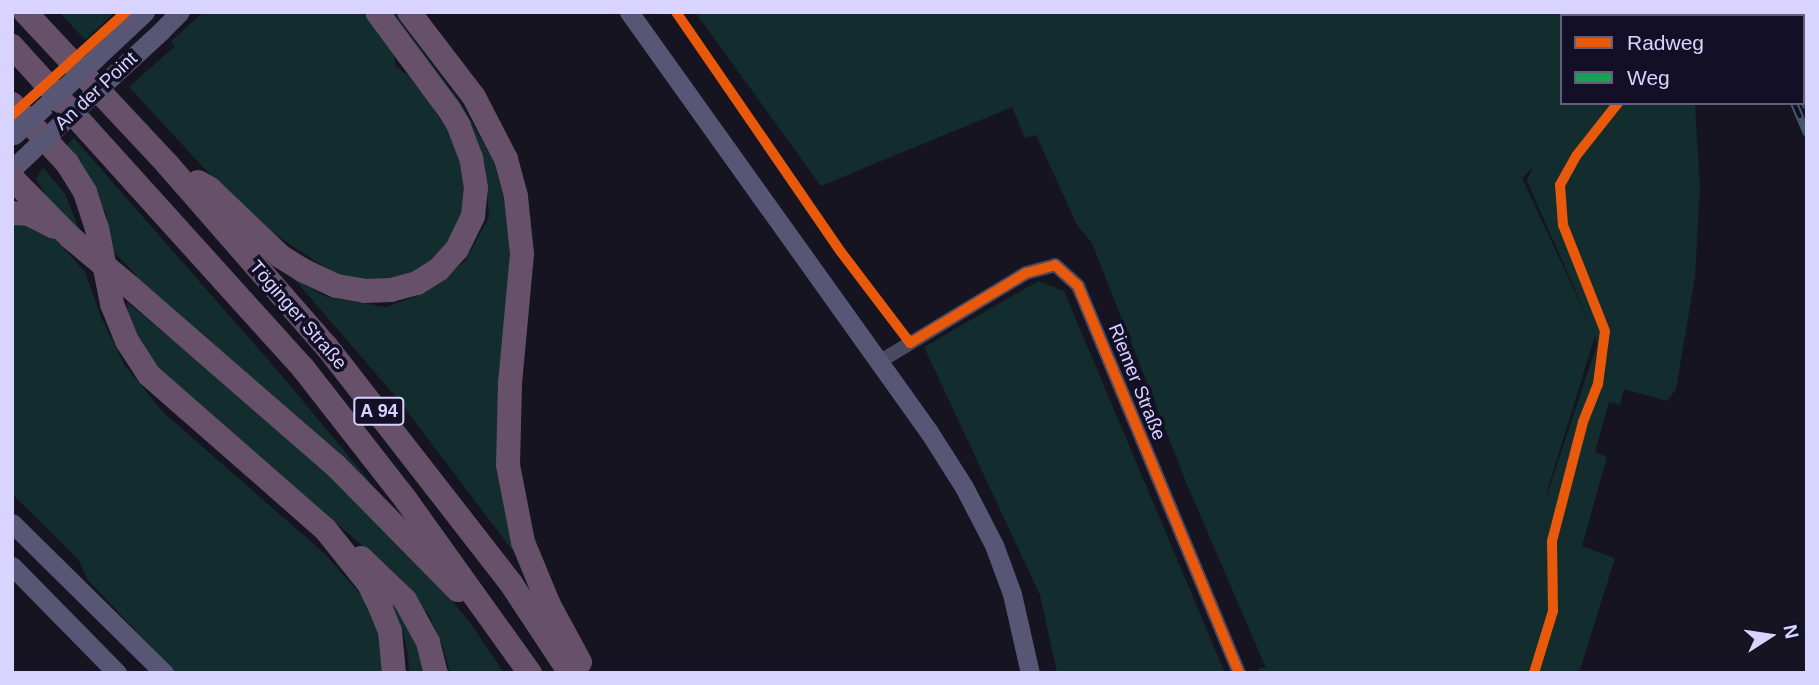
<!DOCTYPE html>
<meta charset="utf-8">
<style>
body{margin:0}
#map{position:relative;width:1819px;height:685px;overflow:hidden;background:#161421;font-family:Arial,sans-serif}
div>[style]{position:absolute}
.green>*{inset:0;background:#132c2d}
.street>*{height:14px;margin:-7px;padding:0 7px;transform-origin:7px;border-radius:7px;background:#4a4962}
.secondary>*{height:19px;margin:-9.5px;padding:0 9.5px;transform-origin:9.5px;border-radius:9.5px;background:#575674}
.highway>*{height:24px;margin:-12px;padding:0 12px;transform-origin:12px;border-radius:12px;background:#67516a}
.rail>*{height:8px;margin-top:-4px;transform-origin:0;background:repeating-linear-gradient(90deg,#130f26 0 16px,#43596b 0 32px);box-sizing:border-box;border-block:2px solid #43596b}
.secondary-bridge>*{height:19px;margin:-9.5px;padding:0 9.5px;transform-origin:9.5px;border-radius:9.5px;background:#575674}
.highway-bridge>*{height:24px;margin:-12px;padding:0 12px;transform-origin:12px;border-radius:12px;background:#67516a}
.quiet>*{height:9px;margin-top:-4.5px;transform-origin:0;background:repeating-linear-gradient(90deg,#1a9f57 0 18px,transparent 0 27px)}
.cycleway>*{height:10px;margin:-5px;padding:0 5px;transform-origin:5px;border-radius:5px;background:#e8590c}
span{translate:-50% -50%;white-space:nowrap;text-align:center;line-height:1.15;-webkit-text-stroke:7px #130f26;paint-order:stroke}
.shield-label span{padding:2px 5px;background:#130f26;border:2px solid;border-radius:5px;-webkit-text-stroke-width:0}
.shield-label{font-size:18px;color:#d9d4ff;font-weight:700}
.street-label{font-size:19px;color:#d9d4ff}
.frame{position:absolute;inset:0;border:14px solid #d9d4ff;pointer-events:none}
.legend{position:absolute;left:1560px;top:14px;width:245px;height:91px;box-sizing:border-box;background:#130f26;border:2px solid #625e7d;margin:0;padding:9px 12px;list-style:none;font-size:21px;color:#d9d4ff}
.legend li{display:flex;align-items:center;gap:14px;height:35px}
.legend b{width:35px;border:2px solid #625e7d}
.north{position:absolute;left:1735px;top:601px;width:70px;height:70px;-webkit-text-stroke:5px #130f26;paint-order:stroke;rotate:78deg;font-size:19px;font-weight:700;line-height:28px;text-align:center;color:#d9d4ff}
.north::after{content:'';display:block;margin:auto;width:24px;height:32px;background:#d9d4ff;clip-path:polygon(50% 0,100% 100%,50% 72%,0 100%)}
</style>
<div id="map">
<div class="green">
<div style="clip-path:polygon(59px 12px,115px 12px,85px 40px)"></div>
<div style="clip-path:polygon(204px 12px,362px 12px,393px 50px,396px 67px,416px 81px,455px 143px,469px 182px,460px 227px,440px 257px,412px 274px,378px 285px,338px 276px,261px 225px,214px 179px,129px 87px,175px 46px,171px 41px)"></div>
<div style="clip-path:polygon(387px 12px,393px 12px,461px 103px,493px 160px,508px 214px,522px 563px,397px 398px,295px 280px,327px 297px,386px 307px,425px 293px,466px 260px,489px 217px,485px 162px,477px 140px)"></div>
<div style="clip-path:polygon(evenodd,695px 12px,1645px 12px,1644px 16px,1562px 16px,1562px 103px,1695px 103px,1700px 189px,1695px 277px,1676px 389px,1667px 401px,1624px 389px,1620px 405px,1609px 402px,1595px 452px,1607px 457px,1582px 546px,1615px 558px,1579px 673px,1256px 673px,1260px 668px,1266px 668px,1186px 482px,1092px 243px,1077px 225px,1036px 135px,1025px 138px,1012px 107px,821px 186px,695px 12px,1533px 167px,1527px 181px,1595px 335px,1522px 178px,1533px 167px,695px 12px,1595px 336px,1597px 344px,1547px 495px,1546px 495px,1595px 336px)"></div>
<div style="clip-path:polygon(1787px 12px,1807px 12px,1807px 59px,1803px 51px,1803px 16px,1788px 16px)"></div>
<div style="clip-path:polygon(74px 138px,283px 377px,370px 482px,366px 484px,134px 282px,137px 276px,109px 247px,106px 214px,90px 180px,66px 146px)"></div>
<div style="clip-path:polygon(43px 167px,65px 194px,81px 234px,51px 205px,36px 179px)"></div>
<div style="clip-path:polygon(20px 223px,51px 234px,85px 272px,101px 317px,125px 366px,164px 413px,325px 554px,369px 604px,386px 658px,385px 673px,176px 673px,88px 580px,78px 559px,12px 494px,12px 224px)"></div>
<div style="clip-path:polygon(1038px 281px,1064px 291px,1225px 673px,1057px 673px,1040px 595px,924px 347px)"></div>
<div style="clip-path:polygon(127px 302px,291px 439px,421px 562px,471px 624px,504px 673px,450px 673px,442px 644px,429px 615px,413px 596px,389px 568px,161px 375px,129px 323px)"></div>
<div style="clip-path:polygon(383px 587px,414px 633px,426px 673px,409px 673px,408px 654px,402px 628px)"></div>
</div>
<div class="street">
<div style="left:879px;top:362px;width:172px;rotate:-31.2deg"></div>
<div style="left:1026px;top:273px;width:30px;rotate:-15deg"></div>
<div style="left:1055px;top:265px;width:31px;rotate:42deg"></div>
<div style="left:1078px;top:286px;width:419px;rotate:67.4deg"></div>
</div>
<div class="secondary">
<div style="left:629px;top:12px;width:516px;rotate:54.46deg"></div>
<div style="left:929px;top:432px;width:65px;rotate:57.5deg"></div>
<div style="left:964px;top:487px;width:65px;rotate:62.7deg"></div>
<div style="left:994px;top:545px;width:52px;rotate:69.8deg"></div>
<div style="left:1012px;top:594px;width:81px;rotate:77.2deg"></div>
<div style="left:162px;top:30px;width:25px;rotate:-45deg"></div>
<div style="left:12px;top:169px;width:25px;rotate:-43deg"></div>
<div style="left:12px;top:523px;width:214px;rotate:44.6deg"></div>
<div style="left:12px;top:566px;width:150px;rotate:45.5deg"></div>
</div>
<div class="highway">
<div style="left:25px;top:12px;width:209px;rotate:46.9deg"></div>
<div style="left:168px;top:165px;width:242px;rotate:48.9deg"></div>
<div style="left:327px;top:347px;width:301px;rotate:52.1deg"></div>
<div style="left:512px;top:585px;width:105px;rotate:56.6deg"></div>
<div style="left:409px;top:12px;width:107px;rotate:52.6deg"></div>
<div style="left:474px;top:97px;width:70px;rotate:62.7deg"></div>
<div style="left:506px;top:159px;width:39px;rotate:75deg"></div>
<div style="left:516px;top:197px;width:57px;rotate:84deg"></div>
<div style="left:522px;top:254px;width:131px;rotate:95.3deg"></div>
<div style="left:510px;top:384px;width:81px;rotate:91.4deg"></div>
<div style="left:508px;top:465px;width:78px;rotate:79deg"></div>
<div style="left:523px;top:542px;width:68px;rotate:67.6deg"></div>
<div style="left:549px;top:605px;width:65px;rotate:61.5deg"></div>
<div style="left:12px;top:46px;width:434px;rotate:47.9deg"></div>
<div style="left:303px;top:368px;width:167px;rotate:52deg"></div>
<div style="left:406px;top:500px;width:213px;rotate:54.4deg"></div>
<div style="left:12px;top:104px;width:81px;rotate:47deg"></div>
<div style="left:67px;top:163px;width:34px;rotate:58deg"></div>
<div style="left:85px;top:192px;width:38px;rotate:72deg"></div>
<div style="left:97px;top:228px;width:77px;rotate:78.8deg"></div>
<div style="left:112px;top:304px;width:40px;rotate:68deg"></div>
<div style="left:127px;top:341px;width:40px;rotate:57.1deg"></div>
<div style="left:149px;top:375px;width:234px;rotate:41.2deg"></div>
<div style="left:325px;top:529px;width:70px;rotate:51.3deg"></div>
<div style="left:369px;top:584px;width:28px;rotate:64deg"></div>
<div style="left:381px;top:609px;width:24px;rotate:68deg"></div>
<div style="left:390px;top:631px;width:42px;rotate:84.6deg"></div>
<div style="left:12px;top:178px;width:83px;rotate:45.5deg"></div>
<div style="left:198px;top:182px;width:14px;rotate:30deg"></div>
<div style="left:210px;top:189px;width:97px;rotate:43.7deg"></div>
<div style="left:280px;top:256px;width:26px;rotate:32deg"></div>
<div style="left:302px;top:270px;width:38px;rotate:25deg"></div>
<div style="left:337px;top:286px;width:28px;rotate:10deg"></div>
<div style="left:365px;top:291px;width:26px;rotate:-2deg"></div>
<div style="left:391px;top:290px;width:27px;rotate:-15deg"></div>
<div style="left:417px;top:283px;width:26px;rotate:-32deg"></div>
<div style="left:439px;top:269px;width:27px;rotate:-48deg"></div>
<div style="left:457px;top:249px;width:37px;rotate:-64deg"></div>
<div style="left:473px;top:216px;width:28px;rotate:-84deg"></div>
<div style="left:476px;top:188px;width:30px;rotate:-99deg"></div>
<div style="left:471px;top:158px;width:34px;rotate:-111deg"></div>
<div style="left:459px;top:126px;width:21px;rotate:-121deg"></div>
<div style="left:448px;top:108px;width:119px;rotate:-126.5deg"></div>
<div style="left:12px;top:213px;width:17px;rotate:3deg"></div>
<div style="left:29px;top:214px;width:28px;rotate:27deg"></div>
<div style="left:130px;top:287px;width:273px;rotate:41deg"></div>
<div style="left:336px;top:466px;width:174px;rotate:45.5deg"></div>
<div style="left:361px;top:558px;width:61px;rotate:43.7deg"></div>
<div style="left:405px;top:600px;width:48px;rotate:61.3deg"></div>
<div style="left:428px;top:642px;width:32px;rotate:76deg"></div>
</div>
<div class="rail">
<div style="left:1756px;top:12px;width:4px;rotate:76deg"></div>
<div style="left:1767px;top:12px;width:4px;rotate:63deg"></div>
<div style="left:1803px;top:98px;width:10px;rotate:66deg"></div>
<div style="left:1794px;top:103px;width:34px;rotate:67deg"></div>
</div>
<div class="secondary-bridge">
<div style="left:14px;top:135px;width:180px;rotate:-43.2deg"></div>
<div style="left:30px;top:152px;width:180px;rotate:-42.7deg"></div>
</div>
<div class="highway-bridge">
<div style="left:70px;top:237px;width:78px;rotate:39.8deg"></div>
</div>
<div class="quiet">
<div style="left:1642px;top:16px;width:4px;rotate:-76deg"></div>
</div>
<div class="cycleway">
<div style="left:676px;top:12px;width:291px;rotate:55.5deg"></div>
<div style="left:841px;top:252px;width:114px;rotate:52.8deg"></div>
<div style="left:910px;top:343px;width:135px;rotate:-31.1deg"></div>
<div style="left:1026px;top:273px;width:30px;rotate:-15deg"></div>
<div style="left:1055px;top:265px;width:31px;rotate:42deg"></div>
<div style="left:1078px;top:286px;width:419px;rotate:67.4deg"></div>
<div style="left:12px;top:115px;width:154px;rotate:-42.1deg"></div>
<div style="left:1534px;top:673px;width:65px;rotate:-73deg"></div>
<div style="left:1553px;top:611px;width:70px;rotate:-90.8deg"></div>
<div style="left:1552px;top:541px;width:123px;rotate:-75.4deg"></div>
<div style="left:1583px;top:422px;width:41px;rotate:-68.5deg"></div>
<div style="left:1598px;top:384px;width:53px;rotate:-82.5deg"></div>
<div style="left:1605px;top:331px;width:114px;rotate:-111.6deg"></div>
<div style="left:1563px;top:225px;width:40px;rotate:-94.3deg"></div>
<div style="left:1560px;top:185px;width:33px;rotate:-61deg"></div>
<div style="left:1576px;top:156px;width:68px;rotate:-51.6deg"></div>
</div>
<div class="shield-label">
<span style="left:379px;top:411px">A 94</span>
</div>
<div class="street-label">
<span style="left:96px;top:91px;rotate:-43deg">An der Point</span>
<span style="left:298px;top:315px;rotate:49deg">Töginger Straße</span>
<span style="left:1137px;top:382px;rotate:68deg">Riemer Straße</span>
</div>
<div class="frame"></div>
<ul class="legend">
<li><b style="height:9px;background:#e8590c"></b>Radweg</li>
<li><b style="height:9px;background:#1a9f57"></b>Weg</li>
</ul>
<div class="north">N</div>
</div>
